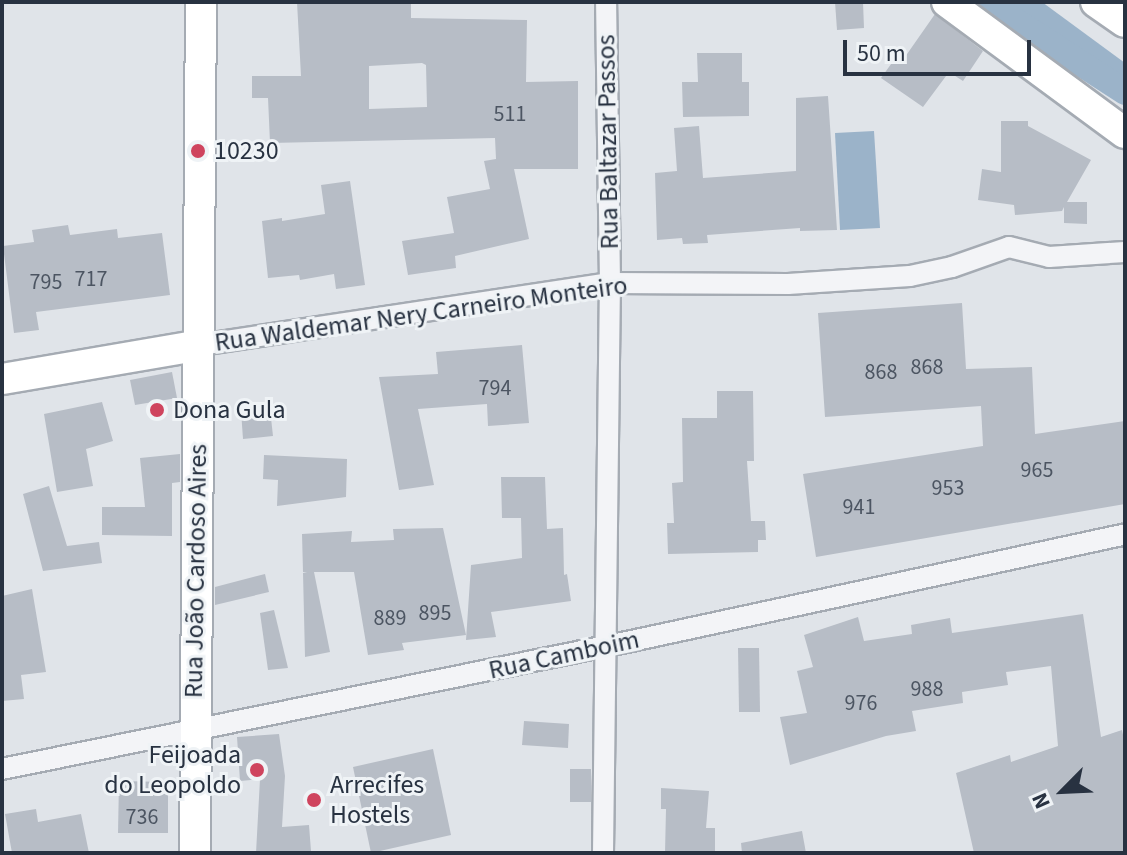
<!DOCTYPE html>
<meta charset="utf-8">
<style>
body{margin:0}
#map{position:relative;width:1127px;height:855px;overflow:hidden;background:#e0e4e9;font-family:"Source Sans 3",sans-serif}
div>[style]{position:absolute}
.water>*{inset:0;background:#9bb3c9}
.canal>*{height:26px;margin:-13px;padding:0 13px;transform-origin:13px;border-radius:13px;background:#9bb3c9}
.building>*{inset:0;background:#b7bdc6}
.roads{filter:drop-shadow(2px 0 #a5abb3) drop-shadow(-2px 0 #a5abb3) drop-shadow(0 2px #a5abb3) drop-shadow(0 -2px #a5abb3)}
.street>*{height:20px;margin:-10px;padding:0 10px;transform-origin:10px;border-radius:10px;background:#f3f4f7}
.secondary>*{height:30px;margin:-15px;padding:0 15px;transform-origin:15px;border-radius:15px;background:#fff}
.dots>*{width:22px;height:22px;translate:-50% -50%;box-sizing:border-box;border:4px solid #eff3f6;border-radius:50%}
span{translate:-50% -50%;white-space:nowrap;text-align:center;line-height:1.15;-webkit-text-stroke:6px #eff3f6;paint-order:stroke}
.number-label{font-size:22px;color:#4c5562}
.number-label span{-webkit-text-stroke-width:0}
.street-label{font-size:26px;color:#283241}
.poi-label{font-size:26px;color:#283241}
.left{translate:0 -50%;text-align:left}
.right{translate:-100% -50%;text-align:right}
.frame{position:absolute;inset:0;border:4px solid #283241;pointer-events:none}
.north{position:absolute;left:1023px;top:751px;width:80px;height:80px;-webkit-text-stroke:6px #eff3f6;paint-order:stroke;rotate:246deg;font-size:22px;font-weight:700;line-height:32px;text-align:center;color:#283241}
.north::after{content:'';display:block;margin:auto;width:28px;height:36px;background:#283241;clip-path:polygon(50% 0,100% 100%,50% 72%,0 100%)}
.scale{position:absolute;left:843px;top:40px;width:188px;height:36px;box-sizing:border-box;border:4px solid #283241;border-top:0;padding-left:10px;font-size:24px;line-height:28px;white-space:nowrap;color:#283241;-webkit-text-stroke:6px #eff3f6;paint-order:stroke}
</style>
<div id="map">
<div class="water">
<div style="clip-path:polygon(993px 2px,1042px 2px,1125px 63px,1125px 99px)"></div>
<div style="clip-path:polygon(874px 131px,880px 228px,840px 230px,835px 133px)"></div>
</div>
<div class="canal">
<div style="left:986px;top:2px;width:166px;rotate:32.9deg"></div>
</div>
<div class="building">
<div style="clip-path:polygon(evenodd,297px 2px,411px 2px,411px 18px,527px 20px,526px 82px,578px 81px,578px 169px,514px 169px,529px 239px,455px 256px,456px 268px,408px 275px,402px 241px,454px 233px,447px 197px,490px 189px,484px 161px,496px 159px,495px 138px,270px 143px,268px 98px,252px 98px,252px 76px,301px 76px,297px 2px,422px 63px,426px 65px,427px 107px,369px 109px,369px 66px,422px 63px)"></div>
<div style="clip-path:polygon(835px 2px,863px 2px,864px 28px,837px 30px)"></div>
<div style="clip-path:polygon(935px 14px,983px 51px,963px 81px,949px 72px,923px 107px,881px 78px,899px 53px,905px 57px)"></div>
<div style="clip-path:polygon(697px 53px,742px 53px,742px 82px,749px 82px,749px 116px,683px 117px,682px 82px,698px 82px)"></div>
<div style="clip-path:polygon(828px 96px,837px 230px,800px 231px,800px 228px,707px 235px,708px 243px,683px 244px,682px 238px,657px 240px,655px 173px,677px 171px,674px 128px,699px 126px,703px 178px,796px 171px,796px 98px)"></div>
<div style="clip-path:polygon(1001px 121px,1028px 121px,1028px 126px,1091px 160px,1067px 202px,1087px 202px,1087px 224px,1064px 223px,1064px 207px,1062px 211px,1015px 215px,1014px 205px,978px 200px,982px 169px,1001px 172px)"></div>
<div style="clip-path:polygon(350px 181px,365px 285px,336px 289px,334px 274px,300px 280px,299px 275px,268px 278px,262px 221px,282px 218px,282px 221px,325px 214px,321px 185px)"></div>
<div style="clip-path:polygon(68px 225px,70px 235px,117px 229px,118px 238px,162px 233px,170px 295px,36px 312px,39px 330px,14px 333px,3px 246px,34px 242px,32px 230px)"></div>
<div style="clip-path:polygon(962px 303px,966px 369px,1032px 367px,1035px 434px,1125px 421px,1125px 504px,816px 557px,803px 474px,983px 446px,981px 406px,825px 417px,818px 313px)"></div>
<div style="clip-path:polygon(522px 345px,529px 423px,488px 426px,487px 404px,418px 409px,434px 485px,399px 490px,379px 377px,438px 374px,436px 352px)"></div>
<div style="clip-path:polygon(172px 372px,177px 398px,135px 405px,130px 380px)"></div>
<div style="clip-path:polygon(717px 391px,753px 391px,754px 461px,747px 461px,751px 521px,765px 521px,766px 540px,758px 540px,758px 552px,668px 554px,667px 523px,674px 523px,672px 483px,683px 482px,682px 418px,717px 418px)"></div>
<div style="clip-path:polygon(102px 402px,113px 441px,86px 449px,93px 486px,57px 492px,44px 414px)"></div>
<div style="clip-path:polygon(270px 409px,273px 436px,243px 439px,241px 411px)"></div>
<div style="clip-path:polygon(180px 454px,180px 482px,172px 483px,172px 536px,102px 535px,102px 507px,145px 507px,140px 458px)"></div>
<div style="clip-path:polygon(264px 455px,347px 459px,346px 497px,277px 506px,278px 480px,263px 479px)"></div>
<div style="clip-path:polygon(501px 477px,545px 477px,547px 529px,563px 528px,564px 575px,567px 574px,571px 601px,491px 612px,496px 637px,466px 640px,471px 565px,522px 558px,521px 518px,502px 518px)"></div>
<div style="clip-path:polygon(49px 486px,67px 546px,99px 542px,102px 563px,43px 571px,23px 494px)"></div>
<div style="clip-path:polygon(443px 528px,466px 635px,402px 643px,404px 650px,368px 655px,354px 572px,314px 572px,330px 652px,305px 657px,303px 573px,307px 572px,303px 572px,302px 534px,352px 531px,351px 542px,394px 540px,393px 529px)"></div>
<div style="clip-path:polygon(265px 574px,269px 592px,215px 605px,215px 587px)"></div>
<div style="clip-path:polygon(32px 589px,46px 672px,21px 675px,24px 699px,2px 701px,2px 596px)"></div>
<div style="clip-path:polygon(274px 610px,288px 668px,268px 670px,260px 613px)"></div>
<div style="clip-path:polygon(1083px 614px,1101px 737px,1122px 730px,1125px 744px,1125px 853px,974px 853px,956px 773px,1010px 755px,1011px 762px,1058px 746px,1051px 666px,1006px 672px,1008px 685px,962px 692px,963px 703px,912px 711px,916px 731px,886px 736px,790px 765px,780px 717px,807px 713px,797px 671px,813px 667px,804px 635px,858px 617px,864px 641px,912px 634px,911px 625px,950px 618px,952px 633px)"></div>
<div style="clip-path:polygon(738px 648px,759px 648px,760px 712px,739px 712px)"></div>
<div style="clip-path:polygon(524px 721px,569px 724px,568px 748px,522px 745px)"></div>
<div style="clip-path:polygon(279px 734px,285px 776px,282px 827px,309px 825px,311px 851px,256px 853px,260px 779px,240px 781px,237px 737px)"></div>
<div style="clip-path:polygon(433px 749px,451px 835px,371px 853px,353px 767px)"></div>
<div style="clip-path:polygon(570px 769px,591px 769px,591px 802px,570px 802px)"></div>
<div style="clip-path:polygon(119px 781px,168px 782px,168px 833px,118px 833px)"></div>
<div style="clip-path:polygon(661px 788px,709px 791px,706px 828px,715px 828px,715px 853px,665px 853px,666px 809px,661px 809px)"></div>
<div style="clip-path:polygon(36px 809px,38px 822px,81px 814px,89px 853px,12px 853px,5px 814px)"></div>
<div style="clip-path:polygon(802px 831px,806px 853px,742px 853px,741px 843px)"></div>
</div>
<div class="roads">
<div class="street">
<div style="left:200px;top:345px;width:415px;rotate:-8.6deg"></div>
<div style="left:610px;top:283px;width:178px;rotate:0.3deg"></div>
<div style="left:788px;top:284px;width:122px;rotate:-3.8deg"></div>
<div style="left:910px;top:276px;width:43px;rotate:-12.1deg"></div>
<div style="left:952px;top:267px;width:60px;rotate:-19.3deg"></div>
<div style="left:1009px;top:247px;width:41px;rotate:14deg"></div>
<div style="left:1049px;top:257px;width:76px;rotate:-3.8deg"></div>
<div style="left:2px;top:769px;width:652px;rotate:-11.5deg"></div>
<div style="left:641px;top:639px;width:495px;rotate:-12.2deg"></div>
<div style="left:603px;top:853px;width:570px;rotate:-89.3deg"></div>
<div style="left:610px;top:283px;width:281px;rotate:-90.8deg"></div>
</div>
<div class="secondary">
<div style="left:947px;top:2px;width:221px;rotate:36.4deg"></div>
<div style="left:1096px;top:2px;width:35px;rotate:35deg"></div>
<div style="left:2px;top:379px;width:201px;rotate:-9.7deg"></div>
<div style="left:195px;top:853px;width:851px;rotate:-89.6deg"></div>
</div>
</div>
<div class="dots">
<div style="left:198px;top:151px;background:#cf445e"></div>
<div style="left:157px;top:410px;background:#cf445e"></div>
<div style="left:257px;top:770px;background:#cf445e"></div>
<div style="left:314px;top:800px;background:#cf445e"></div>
</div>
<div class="number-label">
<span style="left:510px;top:115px">511</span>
<span style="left:91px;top:280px">717</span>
<span style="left:46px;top:283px">795</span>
<span style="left:927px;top:368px">868</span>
<span style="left:881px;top:373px">868</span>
<span style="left:495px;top:389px">794</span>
<span style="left:1037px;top:471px">965</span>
<span style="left:948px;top:489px">953</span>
<span style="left:859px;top:508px">941</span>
<span style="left:435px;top:614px">895</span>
<span style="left:390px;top:619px">889</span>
<span style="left:927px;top:690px">988</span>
<span style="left:861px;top:704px">976</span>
<span style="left:142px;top:818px">736</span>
</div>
<div class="street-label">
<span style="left:608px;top:142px;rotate:-91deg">Rua Baltazar Passos</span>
<span style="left:421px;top:314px;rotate:-8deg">Rua Waldemar Nery Carneiro Monteiro</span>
<span style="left:196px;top:571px;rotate:-89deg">Rua João Cardoso Aires</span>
<span style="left:564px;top:655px;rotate:-12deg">Rua Camboim</span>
</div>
<div class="poi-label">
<span class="left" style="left:214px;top:151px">10230</span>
<span class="left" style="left:173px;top:410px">Dona Gula</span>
<span class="right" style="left:241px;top:770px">Feijoada<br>do Leopoldo</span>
<span class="left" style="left:330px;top:800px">Arrecifes<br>Hostels</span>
</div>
<div class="frame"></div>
<div class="north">N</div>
<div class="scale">50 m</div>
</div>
